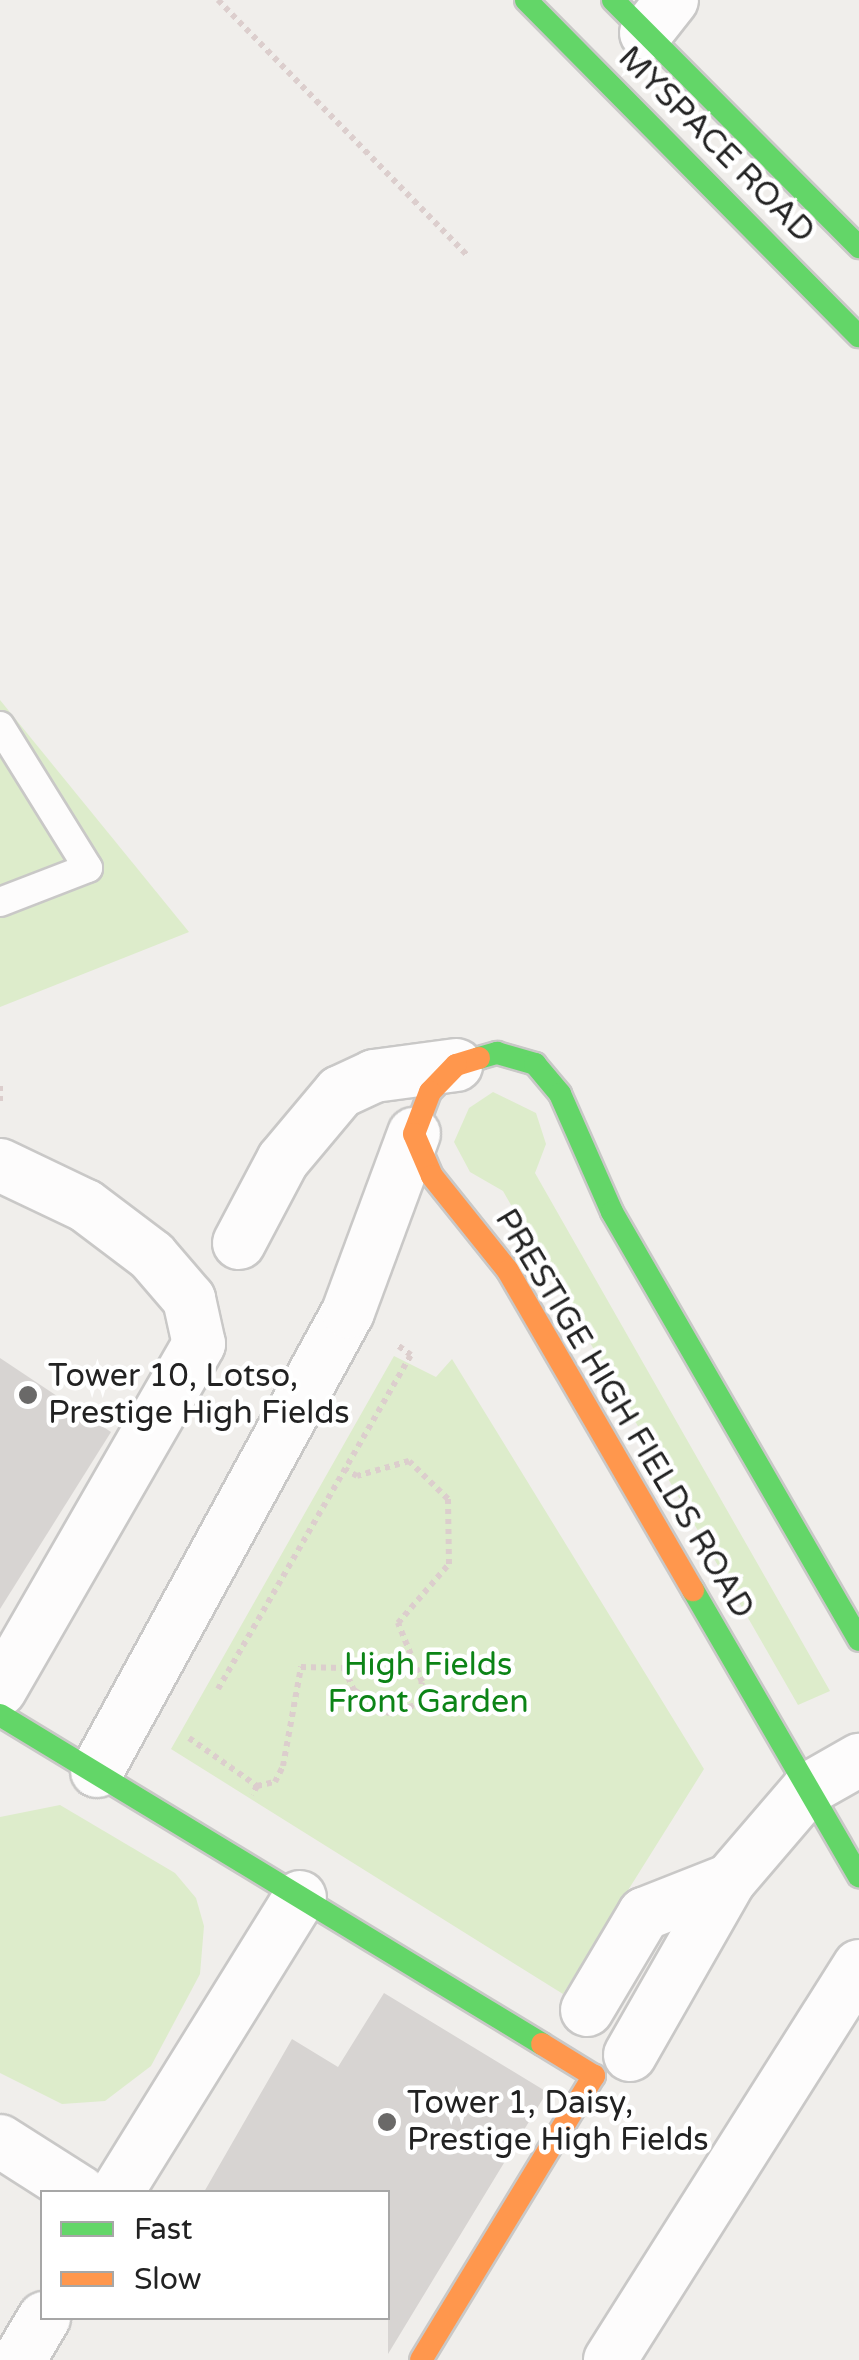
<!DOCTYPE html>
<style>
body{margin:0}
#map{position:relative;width:859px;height:2360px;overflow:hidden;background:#f0eeeb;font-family:"Varela Round",sans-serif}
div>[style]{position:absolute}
.grass>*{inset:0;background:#ddeccb}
.building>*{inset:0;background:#d7d4d2}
.path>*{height:6px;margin-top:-3px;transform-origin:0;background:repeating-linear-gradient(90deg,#dccecd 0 5px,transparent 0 10px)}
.roads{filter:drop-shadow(2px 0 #c9c8c7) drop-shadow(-2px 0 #c9c8c7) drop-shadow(0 2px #c9c8c7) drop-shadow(0 -2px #c9c8c7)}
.lane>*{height:28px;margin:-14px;padding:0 14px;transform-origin:14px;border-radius:14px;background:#fdfcfc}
.street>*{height:52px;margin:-26px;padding:0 26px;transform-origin:26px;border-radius:26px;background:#fdfcfc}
.fast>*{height:22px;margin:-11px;padding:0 11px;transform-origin:11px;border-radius:11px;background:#63d668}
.slow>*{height:22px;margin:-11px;padding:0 11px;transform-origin:11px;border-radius:11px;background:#ff974d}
.dots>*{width:28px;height:28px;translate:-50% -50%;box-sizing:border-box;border:5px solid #fff;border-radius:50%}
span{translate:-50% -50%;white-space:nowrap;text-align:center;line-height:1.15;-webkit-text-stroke:9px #fff;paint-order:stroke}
.street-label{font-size:32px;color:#222}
.poi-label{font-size:32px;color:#222}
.left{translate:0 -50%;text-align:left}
.park-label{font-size:32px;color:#0c8416}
.legend{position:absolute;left:40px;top:2190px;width:350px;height:130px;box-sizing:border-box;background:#fff;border:2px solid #a7a7a7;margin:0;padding:12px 18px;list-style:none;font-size:30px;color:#222}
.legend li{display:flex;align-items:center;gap:20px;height:50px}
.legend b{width:50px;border:2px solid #a7a7a7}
</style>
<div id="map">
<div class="grass">
<div style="clip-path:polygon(0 700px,189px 932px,0 1007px)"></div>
<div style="clip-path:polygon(493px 1092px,536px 1113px,546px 1144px,535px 1173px,830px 1691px,798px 1705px,503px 1191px,470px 1172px,454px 1142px,469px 1108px)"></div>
<div style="clip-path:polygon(394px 1356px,436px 1377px,452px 1359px,704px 1769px,563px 1994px,171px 1749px)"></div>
<div style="clip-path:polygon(60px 1805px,175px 1873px,196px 1898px,204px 1926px,200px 1974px,151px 2066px,105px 2101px,62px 2104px,0 2073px,0 1817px)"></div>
</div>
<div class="building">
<div style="clip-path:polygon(0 1358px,111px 1432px,0 1609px)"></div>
<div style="clip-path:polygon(384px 1993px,547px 2092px,388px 2354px,388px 2192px,204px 2192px,292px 2039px,338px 2067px)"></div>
</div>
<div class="path">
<div style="left:218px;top:0;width:358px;rotate:45.7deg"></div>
<div style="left:0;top:1086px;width:15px;rotate:90deg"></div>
<div style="left:218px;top:1689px;width:386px;rotate:-60deg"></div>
<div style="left:411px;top:1355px;width:17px;rotate:-144deg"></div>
<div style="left:189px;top:1738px;width:83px;rotate:35.2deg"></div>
<div style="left:257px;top:1786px;width:10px;rotate:119deg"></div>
<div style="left:257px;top:1786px;width:18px;rotate:-13deg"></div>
<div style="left:275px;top:1782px;width:18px;rotate:-63deg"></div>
<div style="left:283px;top:1766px;width:101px;rotate:-79.7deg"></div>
<div style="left:301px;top:1667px;width:43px;rotate:1.3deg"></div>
<div style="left:344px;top:1668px;width:24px;rotate:66deg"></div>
<div style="left:354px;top:1690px;width:43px;rotate:33.7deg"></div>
<div style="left:390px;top:1714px;width:30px;rotate:-20deg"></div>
<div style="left:418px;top:1704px;width:22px;rotate:-80deg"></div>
<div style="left:422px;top:1682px;width:64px;rotate:-112.1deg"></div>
<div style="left:398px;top:1623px;width:78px;rotate:-49.2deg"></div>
<div style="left:449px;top:1564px;width:65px;rotate:-90.9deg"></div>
<div style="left:448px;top:1499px;width:54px;rotate:-135.7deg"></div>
<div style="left:409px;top:1461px;width:54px;rotate:163.9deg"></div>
<div style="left:357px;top:1476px;width:14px;rotate:-150deg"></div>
</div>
<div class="roads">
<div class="lane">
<div style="left:0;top:726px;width:167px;rotate:58.2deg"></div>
<div style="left:88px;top:868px;width:94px;rotate:158.9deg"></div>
</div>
<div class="street">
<div style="left:646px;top:33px;width:42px;rotate:-51.8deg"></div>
<div style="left:0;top:1165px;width:95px;rotate:25.5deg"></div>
<div style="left:86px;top:1206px;width:83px;rotate:37.1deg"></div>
<div style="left:152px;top:1256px;width:57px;rotate:49.3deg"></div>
<div style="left:189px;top:1299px;width:46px;rotate:77.5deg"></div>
<div style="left:199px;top:1344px;width:399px;rotate:119.9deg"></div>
<div style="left:239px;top:1243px;width:94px;rotate:-62.1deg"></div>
<div style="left:283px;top:1160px;width:89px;rotate:-50deg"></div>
<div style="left:340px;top:1092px;width:38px;rotate:-25deg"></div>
<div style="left:374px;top:1076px;width:83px;rotate:-7.6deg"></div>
<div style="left:97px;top:1771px;width:523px;rotate:-61.33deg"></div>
<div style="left:348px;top:1312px;width:190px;rotate:-69.7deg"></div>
<div style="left:587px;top:2010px;width:112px;rotate:-59.3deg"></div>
<div style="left:644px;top:1914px;width:92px;rotate:-21.6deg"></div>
<div style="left:630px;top:2055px;width:202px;rotate:-60.3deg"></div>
<div style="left:730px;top:1880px;width:120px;rotate:-49.4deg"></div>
<div style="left:808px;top:1789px;width:59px;rotate:-29.6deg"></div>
<div style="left:0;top:2141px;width:95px;rotate:32.5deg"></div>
<div style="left:117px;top:2192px;width:347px;rotate:-58.2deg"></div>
<div style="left:19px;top:2360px;width:49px;rotate:-59.2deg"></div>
<div style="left:610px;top:2360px;width:466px;rotate:-57.7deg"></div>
</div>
<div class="fast">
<div style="left:526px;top:0;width:473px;rotate:45.3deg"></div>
<div style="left:613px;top:0;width:349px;rotate:45.1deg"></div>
<div style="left:479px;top:1058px;width:19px;rotate:-16deg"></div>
<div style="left:497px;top:1053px;width:40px;rotate:16deg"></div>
<div style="left:535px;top:1064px;width:39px;rotate:50deg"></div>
<div style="left:560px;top:1094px;width:129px;rotate:66.2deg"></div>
<div style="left:612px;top:1212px;width:494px;rotate:60deg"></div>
<div style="left:693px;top:1590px;width:331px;rotate:59.9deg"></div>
<div style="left:0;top:1715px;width:634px;rotate:31.26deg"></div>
</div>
<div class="slow">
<div style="left:479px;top:1058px;width:24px;rotate:163deg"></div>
<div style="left:456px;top:1065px;width:37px;rotate:134deg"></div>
<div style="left:430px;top:1092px;width:45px;rotate:110.9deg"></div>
<div style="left:414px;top:1134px;width:46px;rotate:66.8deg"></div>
<div style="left:432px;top:1176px;width:122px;rotate:51.3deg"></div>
<div style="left:508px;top:1271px;width:369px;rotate:59.9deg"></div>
<div style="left:421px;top:2360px;width:333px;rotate:-58.7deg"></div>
<div style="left:594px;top:2076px;width:61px;rotate:-148.4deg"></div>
</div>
</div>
<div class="dots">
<div style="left:28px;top:1395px;background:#6a6968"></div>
<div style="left:387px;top:2122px;background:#6a6968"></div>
</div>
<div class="street-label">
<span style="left:716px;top:145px;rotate:45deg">MYSPACE ROAD</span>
<span style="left:624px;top:1414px;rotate:59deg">PRESTIGE HIGH FIELDS ROAD</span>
</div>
<div class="poi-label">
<span class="left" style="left:48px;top:1395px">Tower 10, Lotso,<br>Prestige High Fields</span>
<span class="left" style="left:407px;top:2122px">Tower 1, Daisy,<br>Prestige High Fields</span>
</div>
<div class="park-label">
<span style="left:428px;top:1684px">High Fields<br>Front Garden</span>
</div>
<ul class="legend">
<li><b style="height:12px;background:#63d668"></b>Fast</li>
<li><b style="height:12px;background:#ff974d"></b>Slow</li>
</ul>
</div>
